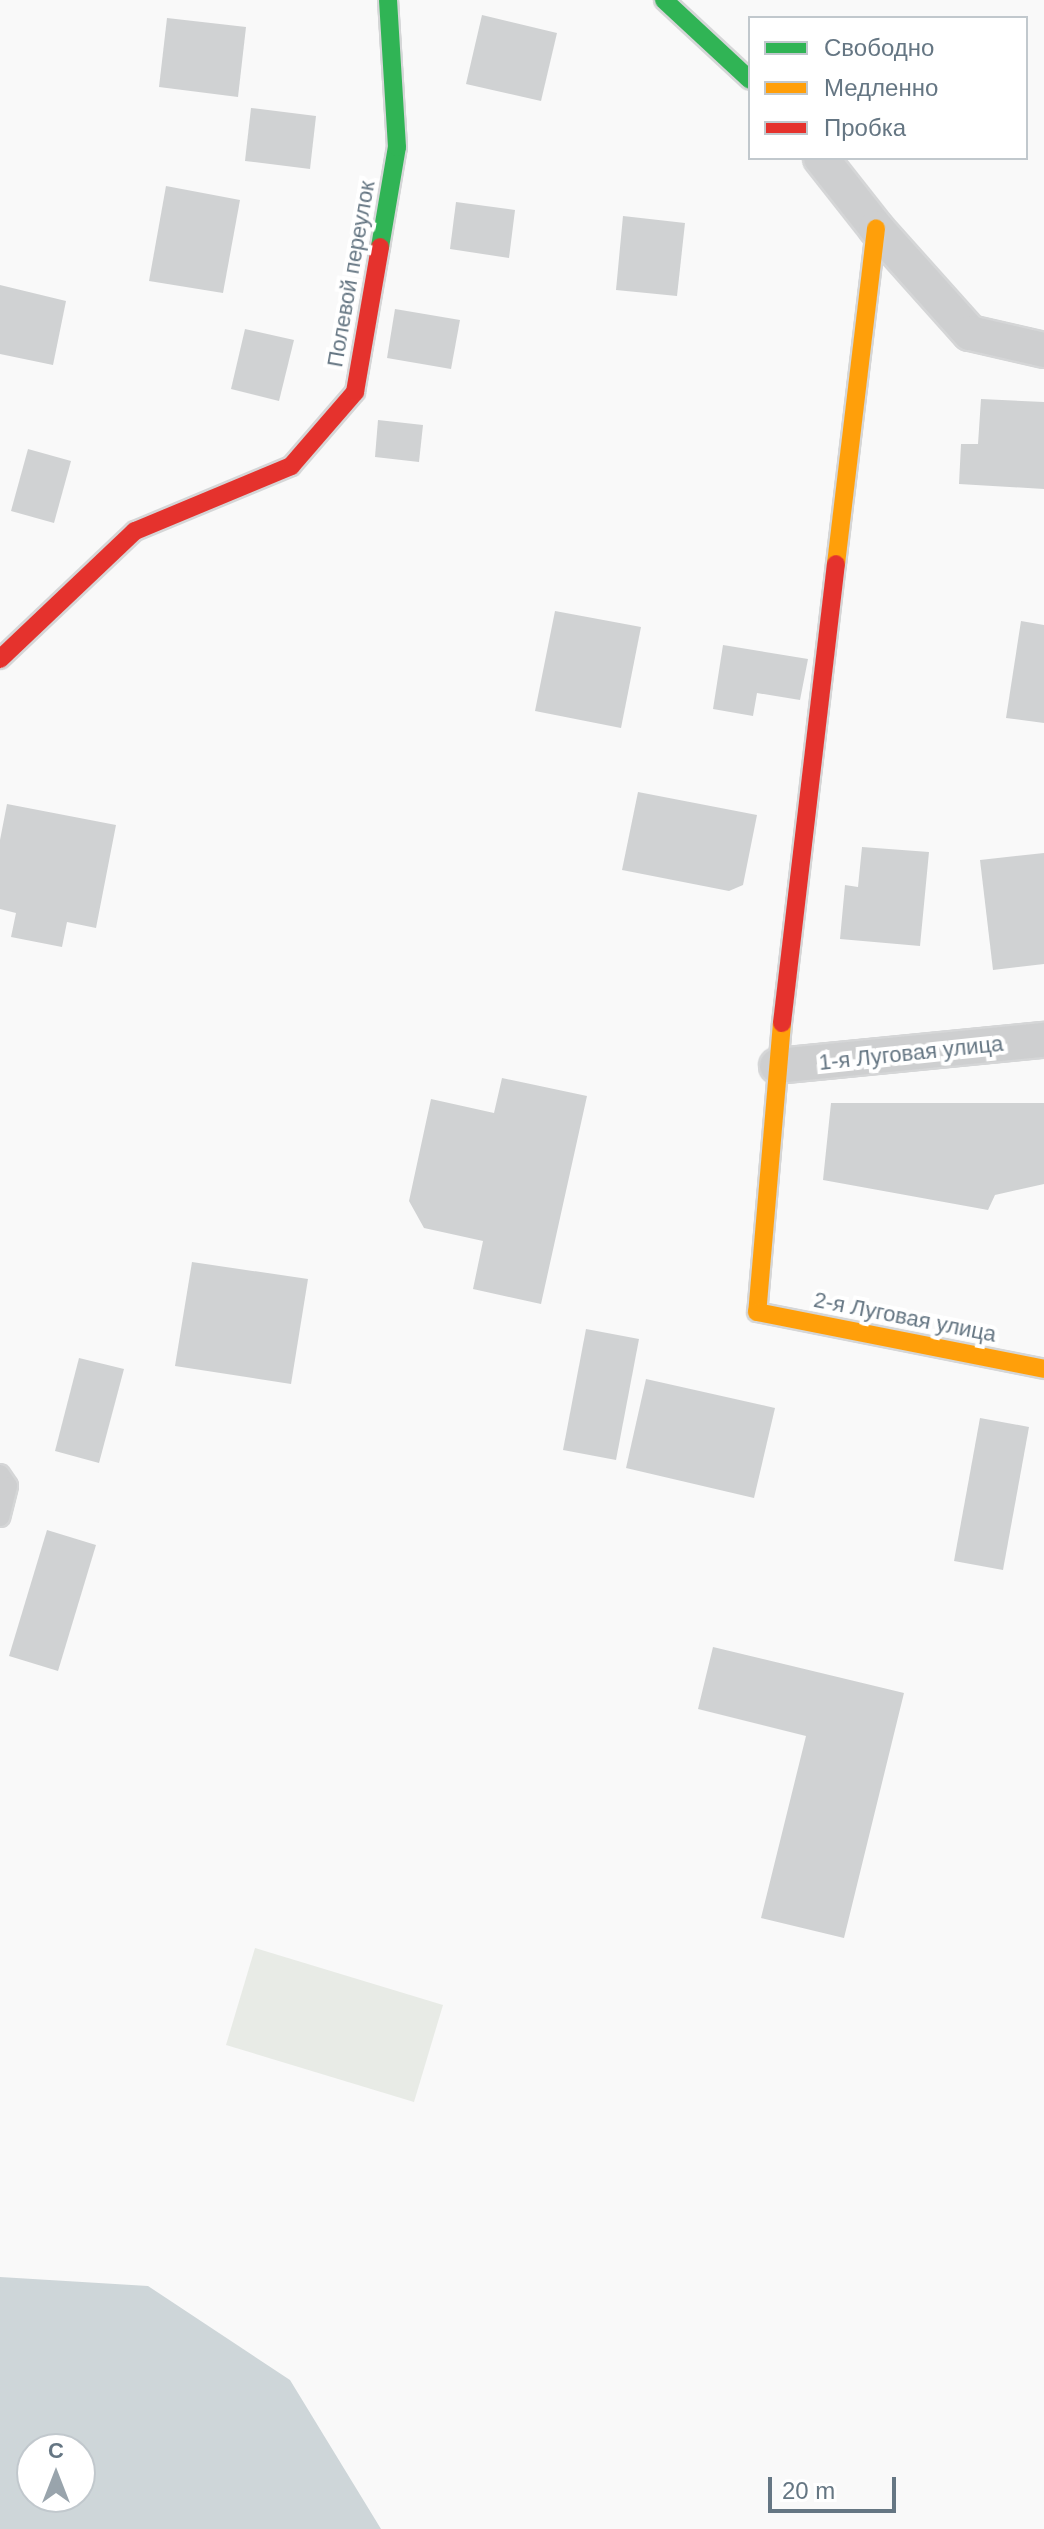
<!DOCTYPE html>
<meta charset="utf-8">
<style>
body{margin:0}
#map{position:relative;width:1044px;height:2529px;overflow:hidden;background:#f9f9f9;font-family:Helvetica,sans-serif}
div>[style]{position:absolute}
.green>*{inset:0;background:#e8ebe6}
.water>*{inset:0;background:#ced6d9}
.building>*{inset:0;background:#d0d2d3}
.roads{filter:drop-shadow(2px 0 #d5d6d7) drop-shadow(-2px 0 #d5d6d7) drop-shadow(0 2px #d5d6d7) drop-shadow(0 -2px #d5d6d7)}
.lane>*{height:18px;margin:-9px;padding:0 9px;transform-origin:9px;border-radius:9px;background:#cecfd0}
.street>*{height:34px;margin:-17px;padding:0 17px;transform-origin:17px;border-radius:17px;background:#cecfd0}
.fast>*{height:18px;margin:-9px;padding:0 9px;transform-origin:9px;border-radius:9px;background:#30b455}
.slow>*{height:18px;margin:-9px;padding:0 9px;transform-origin:9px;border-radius:9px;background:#ff9f0a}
.jam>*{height:18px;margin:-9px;padding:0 9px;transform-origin:9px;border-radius:9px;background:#e5322d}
span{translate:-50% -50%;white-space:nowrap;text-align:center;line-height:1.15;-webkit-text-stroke:8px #fff;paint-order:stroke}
.street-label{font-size:22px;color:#657683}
.legend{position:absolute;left:748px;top:16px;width:280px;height:144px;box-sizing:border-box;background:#fff;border:2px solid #c1c8cd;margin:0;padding:10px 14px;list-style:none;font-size:24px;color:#657683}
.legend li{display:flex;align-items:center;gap:16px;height:40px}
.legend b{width:40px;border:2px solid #c1c8cd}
.north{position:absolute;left:16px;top:2433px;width:80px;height:80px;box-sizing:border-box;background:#fff;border:2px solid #c1c8cd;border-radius:50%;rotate:0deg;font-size:22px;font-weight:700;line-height:32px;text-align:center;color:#657683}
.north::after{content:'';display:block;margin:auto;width:28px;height:36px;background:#99a4ac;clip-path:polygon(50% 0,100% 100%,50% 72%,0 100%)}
.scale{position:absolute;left:768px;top:2477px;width:128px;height:36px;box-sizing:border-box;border:4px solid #657683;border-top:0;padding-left:10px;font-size:24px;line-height:28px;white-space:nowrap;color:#657683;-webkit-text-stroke:6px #fff;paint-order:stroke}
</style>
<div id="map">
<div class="green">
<div style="clip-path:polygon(255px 1948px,443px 2005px,414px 2102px,226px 2045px)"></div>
</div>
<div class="water">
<div style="clip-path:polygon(evenodd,0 2277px,148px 2286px,290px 2380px,381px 2529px,0 2529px,0 2277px,32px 2449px,80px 2449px,80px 2497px,32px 2497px,32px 2449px)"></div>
</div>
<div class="building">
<div style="clip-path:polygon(482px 15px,557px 33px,541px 101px,466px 84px)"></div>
<div style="clip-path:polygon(167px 18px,246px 27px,238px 97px,159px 87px)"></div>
<div style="clip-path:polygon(251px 108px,316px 116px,310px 169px,245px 161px)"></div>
<div style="clip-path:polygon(166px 186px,240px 200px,223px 293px,149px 281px)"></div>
<div style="clip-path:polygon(456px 202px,515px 210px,509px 258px,450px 249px)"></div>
<div style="clip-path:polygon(623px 216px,685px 223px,677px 296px,616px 290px)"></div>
<div style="clip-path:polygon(0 285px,66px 301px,53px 365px,0 354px)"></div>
<div style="clip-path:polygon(395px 309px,460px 320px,451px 369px,387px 358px)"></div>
<div style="clip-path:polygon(245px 329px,294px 340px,279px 401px,231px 389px)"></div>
<div style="clip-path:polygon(981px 399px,1044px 402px,1044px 489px,959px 484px,961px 444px,978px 444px)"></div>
<div style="clip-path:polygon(378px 420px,423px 425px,419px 462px,375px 457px)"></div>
<div style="clip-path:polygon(28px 449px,71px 461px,54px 523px,11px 511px)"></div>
<div style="clip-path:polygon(555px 611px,641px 627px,621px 728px,535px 711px)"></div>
<div style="clip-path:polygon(1021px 621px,1044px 625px,1044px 723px,1006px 718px)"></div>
<div style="clip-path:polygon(723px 645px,808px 659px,800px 700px,757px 693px,753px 716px,713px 709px)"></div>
<div style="clip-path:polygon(638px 792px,757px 815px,743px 885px,729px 891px,622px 870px)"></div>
<div style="clip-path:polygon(7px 804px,116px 825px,96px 928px,67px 922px,62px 947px,11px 937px,16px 913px,0 909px,0 840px)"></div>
<div style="clip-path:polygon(862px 847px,929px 852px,920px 946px,840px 939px,845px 885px,858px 887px)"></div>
<div style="clip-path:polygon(1044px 853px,1044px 964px,993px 970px,980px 860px)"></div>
<div style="clip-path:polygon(502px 1078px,587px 1096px,541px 1304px,473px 1289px,483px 1241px,424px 1228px,409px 1201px,431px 1099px,494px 1113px)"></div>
<div style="clip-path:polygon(831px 1103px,1044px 1103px,1044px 1184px,995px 1195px,988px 1210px,823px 1180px)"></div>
<div style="clip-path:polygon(192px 1262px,308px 1279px,291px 1384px,175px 1366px)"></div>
<div style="clip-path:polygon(586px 1329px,639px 1339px,616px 1460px,563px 1450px)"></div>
<div style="clip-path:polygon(79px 1358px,124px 1369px,99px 1463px,55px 1451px)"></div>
<div style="clip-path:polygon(646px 1379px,775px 1408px,754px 1498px,626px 1468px)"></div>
<div style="clip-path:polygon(980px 1418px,1029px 1427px,1003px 1570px,954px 1561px)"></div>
<div style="clip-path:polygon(47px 1530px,96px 1545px,58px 1671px,9px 1656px)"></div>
<div style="clip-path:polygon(713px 1647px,904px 1693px,844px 1938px,761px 1918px,806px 1736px,698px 1709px)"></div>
</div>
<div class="roads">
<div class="lane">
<div style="left:0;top:1474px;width:14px;rotate:56deg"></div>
<div style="left:8px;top:1486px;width:32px;rotate:104deg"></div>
</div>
<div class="street">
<div style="left:821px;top:158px;width:89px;rotate:51.8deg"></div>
<div style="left:876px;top:228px;width:141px;rotate:48.2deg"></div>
<div style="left:970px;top:333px;width:76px;rotate:12.9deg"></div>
<div style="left:777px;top:1066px;width:268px;rotate:-5.6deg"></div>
</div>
<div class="fast">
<div style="left:664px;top:0;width:117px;rotate:42.9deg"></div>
<div style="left:380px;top:247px;width:101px;rotate:-80.4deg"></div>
<div style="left:397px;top:147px;width:147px;rotate:-93.5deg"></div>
</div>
<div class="slow">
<div style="left:836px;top:564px;width:338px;rotate:-83.2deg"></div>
<div style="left:782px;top:1023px;width:290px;rotate:94.9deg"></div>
<div style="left:757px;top:1312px;width:293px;rotate:11.2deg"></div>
</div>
<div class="jam">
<div style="left:0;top:659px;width:186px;rotate:-43.5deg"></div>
<div style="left:135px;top:531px;width:169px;rotate:-22.6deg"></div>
<div style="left:291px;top:466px;width:98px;rotate:-49.1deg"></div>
<div style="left:355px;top:392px;width:147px;rotate:-80.2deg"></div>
<div style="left:782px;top:1023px;width:462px;rotate:-83.3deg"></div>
</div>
</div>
<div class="street-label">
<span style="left:351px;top:274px;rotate:-80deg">Полевой переулок</span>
<span style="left:911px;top:1053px;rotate:-6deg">1-я Луговая улица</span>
<span style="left:905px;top:1317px;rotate:11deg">2-я Луговая улица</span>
</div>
<ul class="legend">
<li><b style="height:10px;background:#30b455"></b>Свободно</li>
<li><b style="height:10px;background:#ff9f0a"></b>Медленно</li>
<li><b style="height:10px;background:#e5322d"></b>Пробка</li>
</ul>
<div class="north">С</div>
<div class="scale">20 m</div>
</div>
